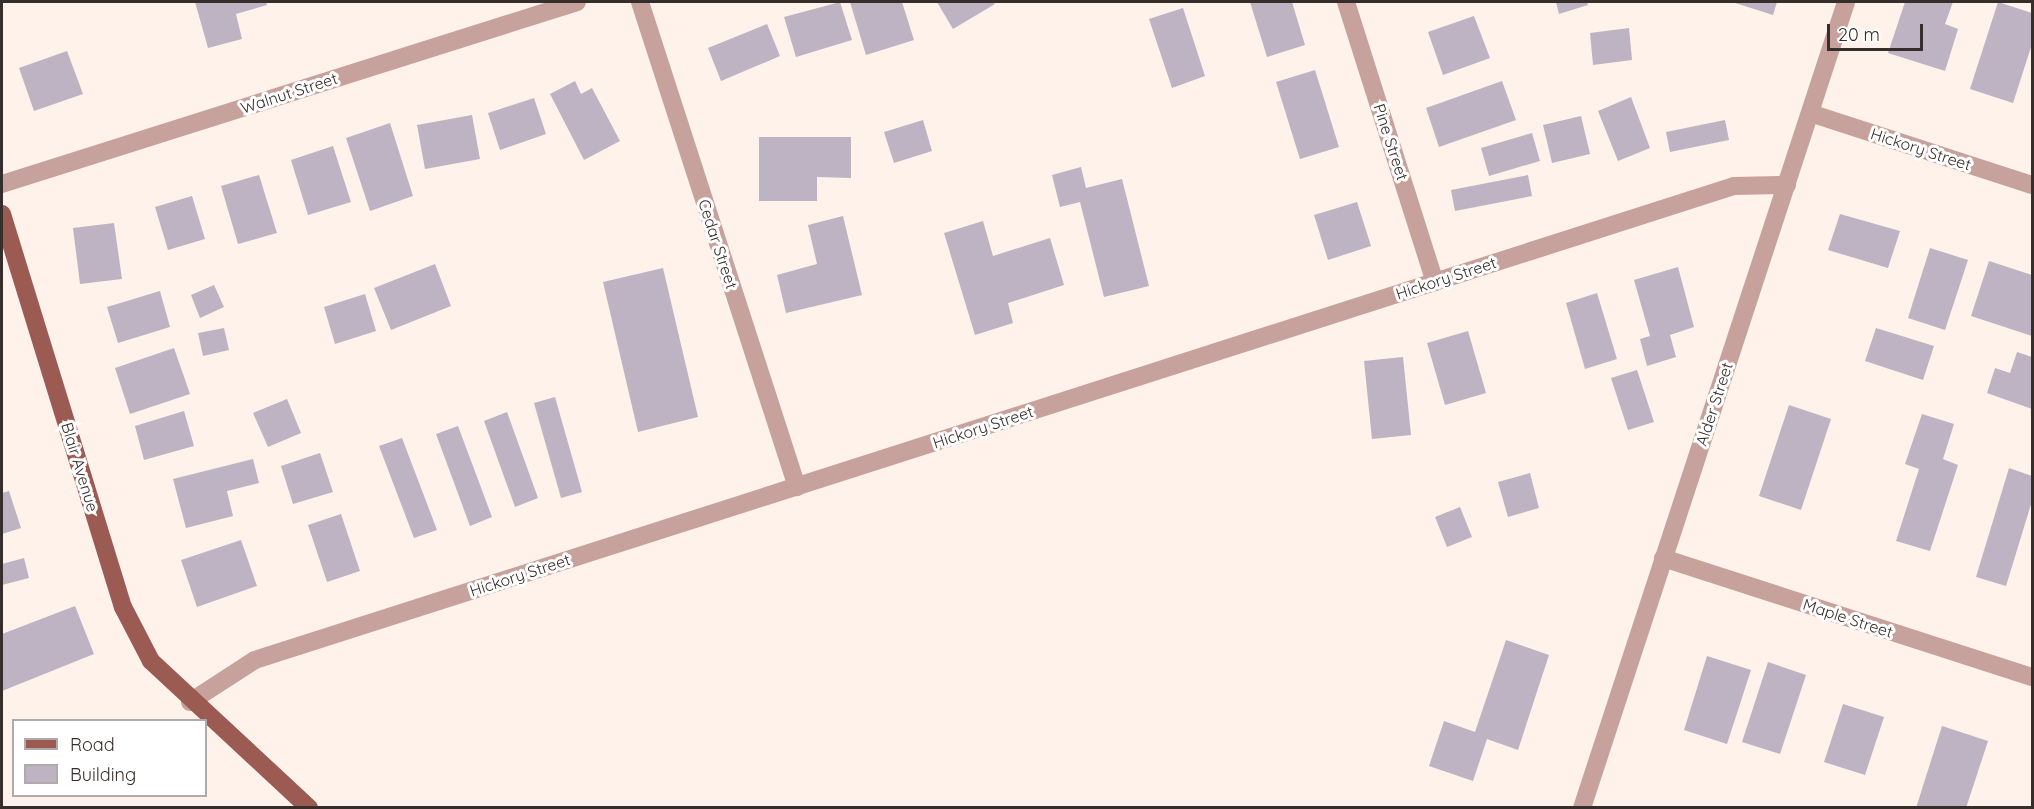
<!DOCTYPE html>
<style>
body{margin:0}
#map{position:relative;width:2034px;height:809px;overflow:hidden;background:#fef2eb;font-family:Quicksand,sans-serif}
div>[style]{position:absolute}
.building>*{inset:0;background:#beb3c3}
.minor>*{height:18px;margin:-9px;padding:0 9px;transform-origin:9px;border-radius:9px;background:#c7a19b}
.major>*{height:18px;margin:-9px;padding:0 9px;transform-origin:9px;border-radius:9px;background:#9c5b52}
span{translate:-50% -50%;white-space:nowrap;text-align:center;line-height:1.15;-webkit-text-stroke:6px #fff;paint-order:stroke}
.street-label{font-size:16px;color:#352e2a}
.frame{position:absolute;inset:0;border:3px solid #352e2a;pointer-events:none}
.legend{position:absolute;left:12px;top:719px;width:195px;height:78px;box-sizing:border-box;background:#fff;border:2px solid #aeabaa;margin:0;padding:8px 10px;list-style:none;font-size:18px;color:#352e2a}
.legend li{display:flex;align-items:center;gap:12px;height:30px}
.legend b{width:30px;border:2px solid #aeabaa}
.scale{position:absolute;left:1827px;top:24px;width:96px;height:27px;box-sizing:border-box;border:3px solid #352e2a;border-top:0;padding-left:8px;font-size:18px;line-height:21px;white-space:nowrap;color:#352e2a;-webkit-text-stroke:4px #fff;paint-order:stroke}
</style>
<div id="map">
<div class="building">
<div style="clip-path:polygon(195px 2px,266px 2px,267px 5px,236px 14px,242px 39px,208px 48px)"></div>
<div style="clip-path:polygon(840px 2px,852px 40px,796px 57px,784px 17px)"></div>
<div style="clip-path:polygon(850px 2px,902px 2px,914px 40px,866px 55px)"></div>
<div style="clip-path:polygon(937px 2px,993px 2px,995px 4px,953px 29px)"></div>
<div style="clip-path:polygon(1250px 2px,1292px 2px,1305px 45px,1267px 57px)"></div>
<div style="clip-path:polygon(1556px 2px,1587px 2px,1588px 5px,1559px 14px)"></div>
<div style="clip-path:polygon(1732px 2px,1777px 2px,1773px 15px)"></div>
<div style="clip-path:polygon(1905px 2px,1953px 2px,1945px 24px,1958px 29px,1945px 71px,1888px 53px)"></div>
<div style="clip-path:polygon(1998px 2px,2032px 13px,2032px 44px,2013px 103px,1970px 89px)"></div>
<div style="clip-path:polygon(1183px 8px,1205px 76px,1172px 88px,1149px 19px)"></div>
<div style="clip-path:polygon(1474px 16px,1490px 58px,1443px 75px,1428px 32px)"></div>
<div style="clip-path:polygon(767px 24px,780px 56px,721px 81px,708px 48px)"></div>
<div style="clip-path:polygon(1629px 28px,1632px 60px,1593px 65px,1590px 33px)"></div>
<div style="clip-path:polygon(67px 51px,83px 94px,34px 111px,19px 68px)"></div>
<div style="clip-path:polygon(1315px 70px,1339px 147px,1300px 159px,1276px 82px)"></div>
<div style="clip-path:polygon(575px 81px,581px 94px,592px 88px,620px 141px,584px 160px,550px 94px)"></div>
<div style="clip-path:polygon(1502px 81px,1516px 120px,1439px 147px,1426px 108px)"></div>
<div style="clip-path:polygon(1631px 97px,1650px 148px,1618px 161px,1598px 111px)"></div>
<div style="clip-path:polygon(534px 98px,546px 134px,500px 150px,488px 113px)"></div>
<div style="clip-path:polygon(472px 115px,480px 159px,425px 169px,417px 125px)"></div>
<div style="clip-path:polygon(1581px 116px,1590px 154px,1552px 163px,1543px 125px)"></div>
<div style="clip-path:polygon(923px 120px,932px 151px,894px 163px,884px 132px)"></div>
<div style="clip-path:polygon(1725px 120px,1729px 140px,1670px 152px,1666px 132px)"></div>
<div style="clip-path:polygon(390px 123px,413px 196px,370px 211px,346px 138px)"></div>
<div style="clip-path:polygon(1532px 133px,1540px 161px,1489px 176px,1481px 148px)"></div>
<div style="clip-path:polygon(759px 137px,851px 137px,851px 178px,817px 177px,817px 201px,759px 201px)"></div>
<div style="clip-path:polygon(333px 146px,351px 202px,308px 215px,291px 160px)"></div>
<div style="clip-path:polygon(1081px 167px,1086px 188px,1122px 179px,1149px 286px,1104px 297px,1080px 202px,1060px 207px,1052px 175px)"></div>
<div style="clip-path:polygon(259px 175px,277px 233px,238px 244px,221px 186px)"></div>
<div style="clip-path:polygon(1528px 175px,1532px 196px,1455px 211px,1451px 190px)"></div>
<div style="clip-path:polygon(192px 196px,205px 239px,168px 250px,155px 207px)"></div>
<div style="clip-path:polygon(1357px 202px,1371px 246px,1328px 260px,1314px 215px)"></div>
<div style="clip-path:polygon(1840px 214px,1900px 231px,1888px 268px,1828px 250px)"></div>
<div style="clip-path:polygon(843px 216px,862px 295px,786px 313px,777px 275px,817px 264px,808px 225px)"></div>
<div style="clip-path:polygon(983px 221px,993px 256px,1050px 238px,1064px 285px,1008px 303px,1013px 323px,975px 335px,944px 233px)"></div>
<div style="clip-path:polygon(114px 223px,122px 279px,80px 284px,73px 228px)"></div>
<div style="clip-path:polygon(1930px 248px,1968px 260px,1945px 330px,1908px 318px)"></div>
<div style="clip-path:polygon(1989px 261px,2032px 275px,2032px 336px,1971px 316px)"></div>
<div style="clip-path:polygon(435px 264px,451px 306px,391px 330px,374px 288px)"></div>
<div style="clip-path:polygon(1678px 267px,1694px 327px,1670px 335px,1676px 357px,1647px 366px,1640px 339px,1650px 336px,1634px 280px)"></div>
<div style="clip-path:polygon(663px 268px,698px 417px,638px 432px,603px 282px)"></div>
<div style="clip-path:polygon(214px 285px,224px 307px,200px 318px,191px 295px)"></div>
<div style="clip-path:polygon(160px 291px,170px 327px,118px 343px,107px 307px)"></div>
<div style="clip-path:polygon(1597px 293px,1617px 359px,1585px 369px,1566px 303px)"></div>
<div style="clip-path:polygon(365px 294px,376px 331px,335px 344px,324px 307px)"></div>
<div style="clip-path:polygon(224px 328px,229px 350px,203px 356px,198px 333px)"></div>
<div style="clip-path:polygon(1876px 328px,1934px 346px,1923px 380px,1865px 361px)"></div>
<div style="clip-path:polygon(1468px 331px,1486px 393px,1445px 405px,1427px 343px)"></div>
<div style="clip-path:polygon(174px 348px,190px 394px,130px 414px,115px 368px)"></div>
<div style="clip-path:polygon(2017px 352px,2032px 357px,2032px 409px,1987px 393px,1995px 368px,2010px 373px)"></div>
<div style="clip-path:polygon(1403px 357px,1411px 435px,1372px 439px,1364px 361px)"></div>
<div style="clip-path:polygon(1637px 370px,1654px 422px,1628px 430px,1611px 378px)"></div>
<div style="clip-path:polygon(555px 397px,582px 492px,561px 498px,534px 403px)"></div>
<div style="clip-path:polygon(287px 399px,301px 433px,268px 447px,253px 413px)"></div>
<div style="clip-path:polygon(1789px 405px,1831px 419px,1801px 510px,1759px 496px)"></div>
<div style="clip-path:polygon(184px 411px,194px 446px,144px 460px,135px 426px)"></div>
<div style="clip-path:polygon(507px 412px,538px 498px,515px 507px,484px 421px)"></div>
<div style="clip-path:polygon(1922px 414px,1954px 424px,1943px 459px,1958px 465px,1930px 551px,1896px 541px,1919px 469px,1905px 464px)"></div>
<div style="clip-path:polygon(458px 426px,492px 517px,470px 526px,436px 434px)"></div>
<div style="clip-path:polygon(402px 438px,437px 530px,414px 538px,379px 446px)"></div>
<div style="clip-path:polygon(320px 453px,333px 492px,293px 504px,281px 466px)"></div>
<div style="clip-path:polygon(253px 459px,259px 483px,227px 491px,233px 516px,186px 528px,173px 479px)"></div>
<div style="clip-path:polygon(2009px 468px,2032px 476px,2032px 501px,2006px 586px,1976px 577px)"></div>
<div style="clip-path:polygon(1530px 473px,1539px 508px,1508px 517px,1498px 482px)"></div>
<div style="clip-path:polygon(9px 491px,21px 528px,2px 534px,2px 493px)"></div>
<div style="clip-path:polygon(1460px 507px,1472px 537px,1447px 547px,1435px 517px)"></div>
<div style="clip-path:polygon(341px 514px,360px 571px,327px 582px,308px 525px)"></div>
<div style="clip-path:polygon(241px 540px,257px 586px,197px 607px,181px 560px)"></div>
<div style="clip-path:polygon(24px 558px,29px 578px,2px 585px,2px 564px)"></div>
<div style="clip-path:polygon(75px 606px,94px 654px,2px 691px,2px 634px)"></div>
<div style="clip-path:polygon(1506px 640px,1549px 655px,1518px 750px,1487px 739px,1473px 781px,1429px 766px,1444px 721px,1475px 732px)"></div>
<div style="clip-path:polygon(1707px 656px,1751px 670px,1727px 744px,1684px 730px)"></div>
<div style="clip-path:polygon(1768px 662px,1806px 675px,1780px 754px,1742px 742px)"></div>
<div style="clip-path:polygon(1843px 704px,1884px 717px,1865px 775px,1824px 762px)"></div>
<div style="clip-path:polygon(1942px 726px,1988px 741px,1966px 808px,1916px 808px)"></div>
</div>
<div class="minor">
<div style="left:640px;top:2px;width:510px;rotate:72.06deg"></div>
<div style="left:1346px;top:2px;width:294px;rotate:72.4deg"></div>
<div style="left:1810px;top:113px;width:233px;rotate:18deg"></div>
<div style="left:2px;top:184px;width:603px;rotate:-17.56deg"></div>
<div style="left:1663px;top:558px;width:388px;rotate:17.9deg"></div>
<div style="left:190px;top:702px;width:77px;rotate:-32.9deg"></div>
<div style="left:255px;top:660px;width:1553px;rotate:-17.77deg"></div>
<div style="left:1734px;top:186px;width:53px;rotate:-1.1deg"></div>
<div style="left:1582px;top:808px;width:848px;rotate:-71.86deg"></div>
</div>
<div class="major">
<div style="left:2px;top:214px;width:411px;rotate:72.9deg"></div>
<div style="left:123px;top:607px;width:61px;rotate:62.6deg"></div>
<div style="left:151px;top:661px;width:216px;rotate:42.9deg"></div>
</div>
<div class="street-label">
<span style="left:289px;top:93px;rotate:-18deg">Walnut Street</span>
<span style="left:1391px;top:142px;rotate:72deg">Pine Street</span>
<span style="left:1921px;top:149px;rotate:18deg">Hickory Street</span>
<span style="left:718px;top:244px;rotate:72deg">Cedar Street</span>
<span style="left:1446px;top:278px;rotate:-18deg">Hickory Street</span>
<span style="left:1714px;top:404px;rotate:-72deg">Alder Street</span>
<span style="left:983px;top:427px;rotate:-18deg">Hickory Street</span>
<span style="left:80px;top:467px;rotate:73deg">Blair Avenue</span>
<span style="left:520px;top:575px;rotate:-18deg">Hickory Street</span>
<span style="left:1848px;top:618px;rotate:18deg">Maple Street</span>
</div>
<div class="frame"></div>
<ul class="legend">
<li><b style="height:8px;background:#9c5b52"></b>Road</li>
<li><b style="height:16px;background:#beb3c3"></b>Building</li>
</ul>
<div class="scale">20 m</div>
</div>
